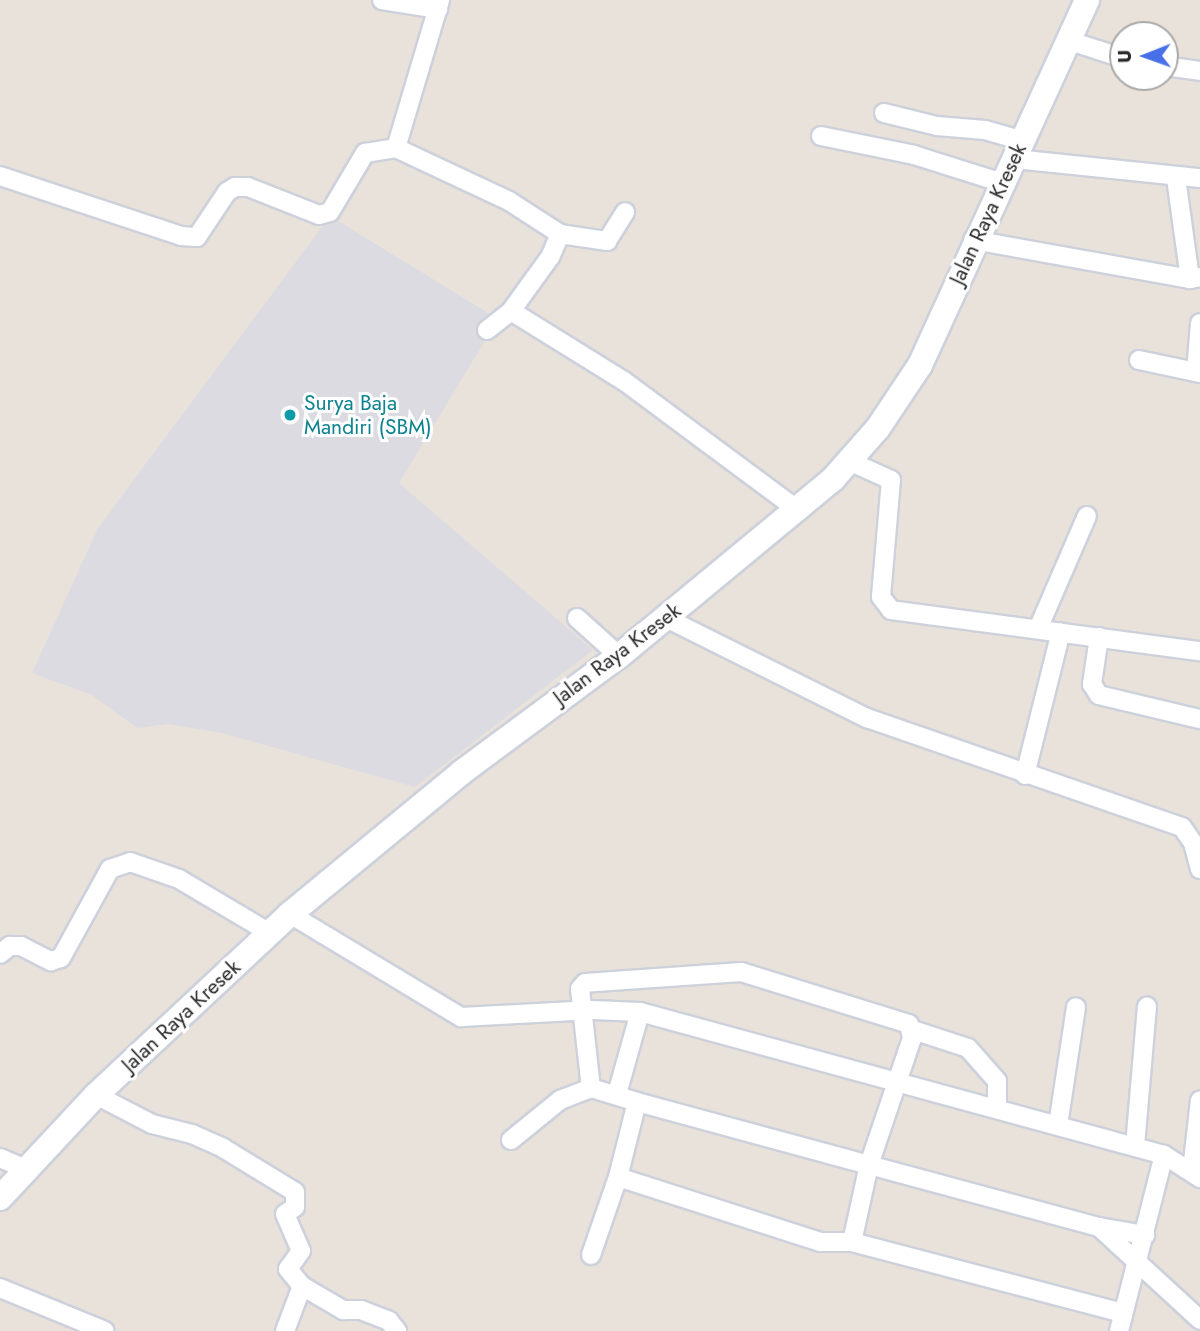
<!DOCTYPE html>
<style>
body{margin:0}
#map{position:relative;width:1200px;height:1331px;overflow:hidden;background:#e9e2da;font-family:Jost,sans-serif}
div>[style]{position:absolute}
.industrial>*{inset:0;background:#dcdbe2}
.roads{filter:drop-shadow(2px 0 #cdd1db) drop-shadow(-2px 0 #cdd1db) drop-shadow(0 2px #cdd1db) drop-shadow(0 -2px #cdd1db)}
.minor>*{height:18px;margin:-9px;padding:0 9px;transform-origin:9px;border-radius:9px;background:#fff}
.secondary>*{height:24px;margin:-12px;padding:0 12px;transform-origin:12px;border-radius:12px;background:#fff}
.dots>*{width:19px;height:19px;translate:-50% -50%;box-sizing:border-box;border:4px solid #fff;border-radius:50%}
span{translate:-50% -50%;white-space:nowrap;text-align:center;line-height:1.15;-webkit-text-stroke:6px #fff;paint-order:stroke}
.street-label{font-size:21px;color:#282828}
.culture-label{font-size:21px;color:#0d838f}
.left{translate:0 -50%;text-align:left}
.north{position:absolute;left:1109px;top:21px;width:70px;height:70px;box-sizing:border-box;background:#fff;border:2px solid #a9a9a9;border-radius:50%;rotate:269deg;font-size:19px;font-weight:700;line-height:28px;text-align:center;color:#282828}
.north::after{content:'';display:block;margin:auto;width:24px;height:32px;background:#4870e9;clip-path:polygon(50% 0,100% 100%,50% 72%,0 100%)}
</style>
<div id="map">
<div class="industrial">
<div style="clip-path:polygon(330px 216px,498px 319px,399px 483px,593px 650px,415px 787px,222px 733px,167px 724px,137px 728px,92px 695px,32px 673px,98px 528px)"></div>
</div>
<div class="roads">
<div class="minor">
<div style="left:382px;top:0;width:57px;rotate:9.1deg"></div>
<div style="left:1070px;top:41px;width:56px;rotate:17.8deg"></div>
<div style="left:1165px;top:66px;width:35px;rotate:8deg"></div>
<div style="left:884px;top:113px;width:55px;rotate:13.8deg"></div>
<div style="left:937px;top:126px;width:48px;rotate:4.8deg"></div>
<div style="left:985px;top:130px;width:40px;rotate:16deg"></div>
<div style="left:821px;top:136px;width:95px;rotate:11.5deg"></div>
<div style="left:914px;top:155px;width:93px;rotate:17.5deg"></div>
<div style="left:396px;top:148px;width:154px;rotate:-73.4deg"></div>
<div style="left:1015px;top:159px;width:186px;rotate:5.9deg"></div>
<div style="left:0;top:176px;width:191px;rotate:18.3deg"></div>
<div style="left:181px;top:236px;width:16px;rotate:4deg"></div>
<div style="left:197px;top:237px;width:54px;rotate:-56.3deg"></div>
<div style="left:227px;top:192px;width:9px;rotate:-32deg"></div>
<div style="left:235px;top:187px;width:13px"></div>
<div style="left:248px;top:187px;width:76px;rotate:21.5deg"></div>
<div style="left:319px;top:215px;width:11px;rotate:-15deg"></div>
<div style="left:330px;top:212px;width:69px;rotate:-59.3deg"></div>
<div style="left:365px;top:153px;width:31px;rotate:-9deg"></div>
<div style="left:396px;top:148px;width:125px;rotate:25.1deg"></div>
<div style="left:509px;top:201px;width:61px;rotate:32.9deg"></div>
<div style="left:560px;top:234px;width:25px;rotate:113deg"></div>
<div style="left:550px;top:257px;width:67px;rotate:125.8deg"></div>
<div style="left:511px;top:311px;width:133px;rotate:31.8deg"></div>
<div style="left:624px;top:381px;width:218px;rotate:36.6deg"></div>
<div style="left:1176px;top:178px;width:102px;rotate:82.1deg"></div>
<div style="left:560px;top:234px;width:48px;rotate:8.5deg"></div>
<div style="left:607px;top:241px;width:34px;rotate:-58deg"></div>
<div style="left:973px;top:240px;width:220px;rotate:10.2deg"></div>
<div style="left:1190px;top:279px;width:10px;rotate:-11deg"></div>
<div style="left:487px;top:330px;width:31px;rotate:-38deg"></div>
<div style="left:1139px;top:360px;width:62px;rotate:12deg"></div>
<div style="left:1196px;top:372px;width:49px;rotate:-85.3deg"></div>
<div style="left:849px;top:461px;width:46px;rotate:24.3deg"></div>
<div style="left:891px;top:480px;width:117px;rotate:94.9deg"></div>
<div style="left:881px;top:597px;width:16px;rotate:52deg"></div>
<div style="left:891px;top:610px;width:312px;rotate:7.6deg"></div>
<div style="left:577px;top:618px;width:57px;rotate:42.1deg"></div>
<div style="left:666px;top:618px;width:225px;rotate:26.5deg"></div>
<div style="left:867px;top:718px;width:333px;rotate:19.1deg"></div>
<div style="left:1182px;top:827px;width:19px;rotate:55deg"></div>
<div style="left:1193px;top:843px;width:27px;rotate:75deg"></div>
<div style="left:1038px;top:629px;width:123px;rotate:-66.6deg"></div>
<div style="left:1099px;top:637px;width:48px;rotate:98.5deg"></div>
<div style="left:1092px;top:684px;width:13px;rotate:58deg"></div>
<div style="left:1099px;top:695px;width:104px;rotate:13.4deg"></div>
<div style="left:1025px;top:775px;width:147px;rotate:-75.9deg"></div>
<div style="left:290px;top:914px;width:200px;rotate:31.1deg"></div>
<div style="left:461px;top:1017px;width:132px;rotate:-3deg"></div>
<div style="left:593px;top:1010px;width:47px;rotate:2.4deg"></div>
<div style="left:640px;top:1012px;width:543px;rotate:15.26deg"></div>
<div style="left:1164px;top:1155px;width:43px;rotate:32.6deg"></div>
<div style="left:0;top:954px;width:13px;rotate:-39deg"></div>
<div style="left:10px;top:946px;width:11px"></div>
<div style="left:21px;top:946px;width:34px;rotate:27deg"></div>
<div style="left:51px;top:961px;width:10px;rotate:-17deg"></div>
<div style="left:61px;top:958px;width:102px;rotate:-61.2deg"></div>
<div style="left:110px;top:869px;width:21px;rotate:-19deg"></div>
<div style="left:130px;top:862px;width:52px;rotate:19.1deg"></div>
<div style="left:179px;top:879px;width:106px;rotate:30.7deg"></div>
<div style="left:913px;top:1030px;width:58px;rotate:18.1deg"></div>
<div style="left:968px;top:1048px;width:44px;rotate:48.7deg"></div>
<div style="left:997px;top:1081px;width:28px;rotate:90deg"></div>
<div style="left:617px;top:1094px;width:85px;rotate:-74.3deg"></div>
<div style="left:96px;top:1095px;width:63px;rotate:27.4deg"></div>
<div style="left:152px;top:1124px;width:41px;rotate:14deg"></div>
<div style="left:192px;top:1134px;width:34px;rotate:24deg"></div>
<div style="left:223px;top:1148px;width:84px;rotate:31.4deg"></div>
<div style="left:295px;top:1192px;width:15px;rotate:90deg"></div>
<div style="left:295px;top:1207px;width:12px;rotate:145deg"></div>
<div style="left:285px;top:1214px;width:40px;rotate:66.6deg"></div>
<div style="left:301px;top:1251px;width:22px;rotate:126deg"></div>
<div style="left:288px;top:1269px;width:22px;rotate:51deg"></div>
<div style="left:302px;top:1286px;width:48px;rotate:110.7deg"></div>
<div style="left:637px;top:1102px;width:77px;rotate:104.2deg"></div>
<div style="left:618px;top:1177px;width:213px;rotate:17.8deg"></div>
<div style="left:821px;top:1242px;width:31px"></div>
<div style="left:852px;top:1242px;width:280px;rotate:14.7deg"></div>
<div style="left:1058px;top:1125px;width:119px;rotate:-81.3deg"></div>
<div style="left:511px;top:1140px;width:63px;rotate:-39.2deg"></div>
<div style="left:560px;top:1100px;width:33px;rotate:-21deg"></div>
<div style="left:1135px;top:1146px;width:140px;rotate:-85.1deg"></div>
<div style="left:0;top:1158px;width:28px;rotate:23deg"></div>
<div style="left:1192px;top:1171px;width:71px;rotate:-83.6deg"></div>
<div style="left:1099px;top:1227px;width:47px;rotate:9.9deg"></div>
<div style="left:852px;top:1242px;width:79px;rotate:-77.6deg"></div>
<div style="left:869px;top:1165px;width:134px;rotate:-71.3deg"></div>
<div style="left:912px;top:1038px;width:14px;rotate:-102deg"></div>
<div style="left:909px;top:1024px;width:176px;rotate:-162.8deg"></div>
<div style="left:741px;top:972px;width:156px;rotate:176deg"></div>
<div style="left:585px;top:983px;width:8px;rotate:130deg"></div>
<div style="left:580px;top:989px;width:100px;rotate:83.7deg"></div>
<div style="left:591px;top:1088px;width:48px;rotate:16.9deg"></div>
<div style="left:637px;top:1102px;width:240px;rotate:15.2deg"></div>
<div style="left:869px;top:1165px;width:238px;rotate:15.1deg"></div>
<div style="left:1099px;top:1227px;width:137px;rotate:42.6deg"></div>
<div style="left:591px;top:1255px;width:83px;rotate:-70.9deg"></div>
<div style="left:302px;top:1286px;width:48px;rotate:30.3deg"></div>
<div style="left:343px;top:1310px;width:18px"></div>
<div style="left:361px;top:1310px;width:30px;rotate:21deg"></div>
<div style="left:389px;top:1321px;width:13px;rotate:51deg"></div>
<div style="left:0;top:1288px;width:113px;rotate:22.3deg"></div>
<div style="left:1119px;top:1331px;width:182px;rotate:-75.7deg"></div>
</div>
<div class="secondary">
<div style="left:0;top:1198px;width:141px;rotate:-47deg"></div>
<div style="left:96px;top:1095px;width:265px;rotate:-43deg"></div>
<div style="left:290px;top:914px;width:223px;rotate:-39.5deg"></div>
<div style="left:462px;top:772px;width:195px;rotate:-36.5deg"></div>
<div style="left:619px;top:656px;width:278px;rotate:-39.6deg"></div>
<div style="left:833px;top:479px;width:68px;rotate:-48.6deg"></div>
<div style="left:878px;top:428px;width:76px;rotate:-56.3deg"></div>
<div style="left:920px;top:365px;width:401px;rotate:-65.4deg"></div>
</div>
</div>
<div class="dots">
<div style="left:290px;top:415px;background:#0f9aa8"></div>
</div>
<div class="street-label">
<span style="left:988px;top:214px;rotate:-65deg">Jalan Raya Kresek</span>
<span style="left:617px;top:654px;rotate:-37deg">Jalan Raya Kresek</span>
<span style="left:181px;top:1016px;rotate:-43deg">Jalan Raya Kresek</span>
</div>
<div class="culture-label">
<span class="left" style="left:304px;top:415px">Surya Baja<br>Mandiri (SBM)</span>
</div>
<div class="north">U</div>
</div>
